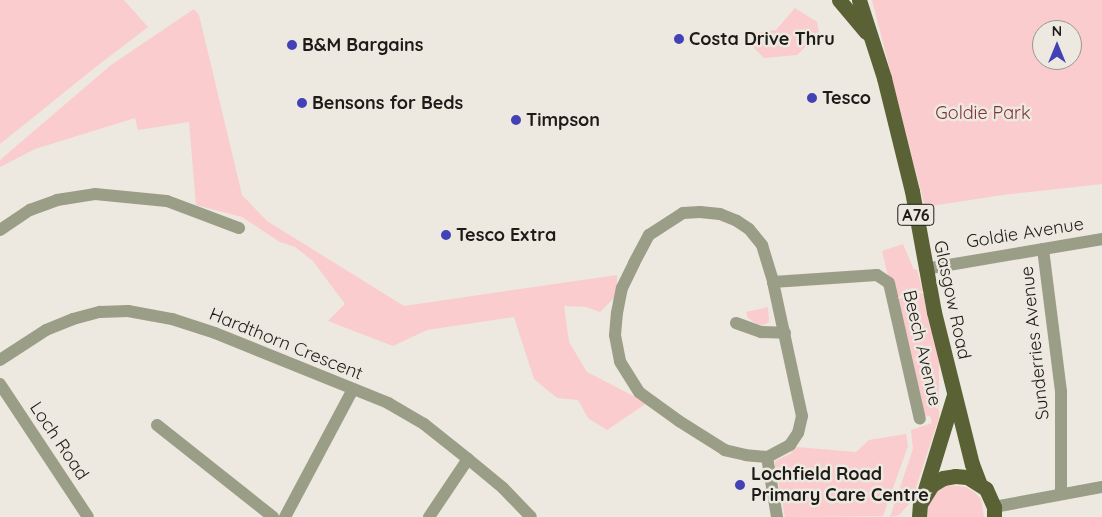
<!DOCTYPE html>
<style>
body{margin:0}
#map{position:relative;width:1102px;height:517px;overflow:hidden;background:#ede8e0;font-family:Quicksand,sans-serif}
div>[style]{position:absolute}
.green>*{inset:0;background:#facccd}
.street>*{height:12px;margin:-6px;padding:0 6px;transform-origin:6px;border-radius:6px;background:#9a9e86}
.primary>*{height:15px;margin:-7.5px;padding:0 7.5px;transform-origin:7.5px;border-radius:7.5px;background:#5a6135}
.dots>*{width:14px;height:14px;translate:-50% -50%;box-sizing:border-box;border:2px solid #ede8e0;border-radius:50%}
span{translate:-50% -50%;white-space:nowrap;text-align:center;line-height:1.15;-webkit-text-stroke:5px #ede8e0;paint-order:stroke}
.shield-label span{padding:1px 4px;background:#ede8e0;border:1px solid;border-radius:4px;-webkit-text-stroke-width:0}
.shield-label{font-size:16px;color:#1d1c19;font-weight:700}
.poi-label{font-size:18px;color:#1d1c19;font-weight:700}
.left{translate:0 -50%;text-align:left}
.park-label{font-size:18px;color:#7e323a}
.street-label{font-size:18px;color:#1d1c19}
.north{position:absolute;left:1032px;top:20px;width:50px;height:50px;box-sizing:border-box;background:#ede8e0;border:1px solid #9a9690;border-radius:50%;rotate:0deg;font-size:14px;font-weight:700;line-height:20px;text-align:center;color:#1d1c19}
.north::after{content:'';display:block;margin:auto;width:18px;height:22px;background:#4241b6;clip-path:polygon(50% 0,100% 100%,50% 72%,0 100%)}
</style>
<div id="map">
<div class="green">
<div style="clip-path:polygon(0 0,124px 0,148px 27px,97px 66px,0 144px)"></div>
<div style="clip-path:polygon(evenodd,872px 0,1102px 0,1102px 184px,1002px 195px,925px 207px,872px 0,1042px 30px,1072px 30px,1072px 60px,1042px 60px,1042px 30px)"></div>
<div style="clip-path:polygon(795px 8px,817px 22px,819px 34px,797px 55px,764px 58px,751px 45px,756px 33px,776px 30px)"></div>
<div style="clip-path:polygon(194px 9px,199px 15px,242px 195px,267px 221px,404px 306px,617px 275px,617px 295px,600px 312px,586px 307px,564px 306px,569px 342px,587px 372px,647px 403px,607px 430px,588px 418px,578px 400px,557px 398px,534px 379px,514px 317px,427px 330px,393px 346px,328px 321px,345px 304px,313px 261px,295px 247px,280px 242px,242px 217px,196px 205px,189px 122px,138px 130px,135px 118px,35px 149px,0 167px,0 160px,111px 65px)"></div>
<div style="clip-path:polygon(903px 244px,914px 270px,917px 269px,939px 362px,939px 418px,911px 502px,899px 515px,890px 517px,913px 449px,911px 430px,932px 423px,930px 416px,923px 415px,920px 410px,882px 251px)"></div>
<div style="clip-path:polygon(768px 307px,769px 322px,764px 325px,757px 324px,748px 318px,746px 312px)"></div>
<div style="clip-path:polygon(906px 434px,908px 446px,883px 516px,785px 517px,775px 467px,775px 461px,779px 459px,790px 454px,796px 447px,856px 452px,869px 440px)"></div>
<div style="clip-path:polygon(947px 485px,966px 487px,974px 492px,981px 499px,984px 517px,926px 517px,926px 505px,931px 496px)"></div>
</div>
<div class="street">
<div style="left:700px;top:212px;width:20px;rotate:6deg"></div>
<div style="left:720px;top:214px;width:18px;rotate:22deg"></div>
<div style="left:737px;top:221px;width:14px;rotate:34deg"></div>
<div style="left:749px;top:229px;width:21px;rotate:51deg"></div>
<div style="left:762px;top:245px;width:39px;rotate:73deg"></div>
<div style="left:773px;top:282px;width:137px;rotate:77.8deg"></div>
<div style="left:802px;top:416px;width:17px;rotate:103deg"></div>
<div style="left:798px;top:433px;width:14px;rotate:124deg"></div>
<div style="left:790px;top:445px;width:26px;rotate:152deg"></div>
<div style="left:767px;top:457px;width:21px;rotate:-175deg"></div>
<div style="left:746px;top:455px;width:22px;rotate:-167deg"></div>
<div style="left:725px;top:450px;width:54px;rotate:-147.8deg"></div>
<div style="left:679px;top:421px;width:49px;rotate:-144.1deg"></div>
<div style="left:639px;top:392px;width:36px;rotate:-122deg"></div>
<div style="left:620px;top:361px;width:26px;rotate:-101deg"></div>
<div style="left:615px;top:335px;width:22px;rotate:-85deg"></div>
<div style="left:617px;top:313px;width:25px;rotate:-79deg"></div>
<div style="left:622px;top:288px;width:28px;rotate:-64deg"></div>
<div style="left:634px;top:263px;width:32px;rotate:-62deg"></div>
<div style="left:649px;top:235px;width:40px;rotate:-32.9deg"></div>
<div style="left:683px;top:213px;width:17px;rotate:-3deg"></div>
<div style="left:0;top:230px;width:36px;rotate:-34deg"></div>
<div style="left:30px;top:210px;width:29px;rotate:-20deg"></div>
<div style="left:57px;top:200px;width:38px;rotate:-9deg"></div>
<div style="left:95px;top:194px;width:72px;rotate:5.6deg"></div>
<div style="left:167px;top:201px;width:77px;rotate:20.6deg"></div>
<div style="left:1043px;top:249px;width:143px;rotate:82.8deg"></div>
<div style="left:1061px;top:391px;width:103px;rotate:90deg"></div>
<div style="left:925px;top:269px;width:180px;rotate:-9.6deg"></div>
<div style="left:773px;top:282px;width:104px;rotate:-3.9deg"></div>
<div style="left:877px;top:275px;width:14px;rotate:34deg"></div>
<div style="left:889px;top:283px;width:139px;rotate:77.2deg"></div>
<div style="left:736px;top:323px;width:27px;rotate:20deg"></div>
<div style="left:761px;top:332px;width:24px;rotate:2deg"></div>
<div style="left:0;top:360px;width:55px;rotate:-33.1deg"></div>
<div style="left:46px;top:330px;width:29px;rotate:-22deg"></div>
<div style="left:73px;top:319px;width:28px;rotate:-15deg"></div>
<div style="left:100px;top:312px;width:28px;rotate:-2deg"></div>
<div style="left:128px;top:311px;width:45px;rotate:10.3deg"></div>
<div style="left:172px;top:319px;width:45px;rotate:18deg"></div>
<div style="left:215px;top:333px;width:187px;rotate:22deg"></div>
<div style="left:388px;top:403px;width:42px;rotate:30.3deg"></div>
<div style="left:424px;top:424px;width:56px;rotate:38.5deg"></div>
<div style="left:468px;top:459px;width:45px;rotate:39.6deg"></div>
<div style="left:503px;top:488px;width:40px;rotate:46deg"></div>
<div style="left:0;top:384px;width:159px;rotate:56.5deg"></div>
<div style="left:157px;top:425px;width:148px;rotate:38.4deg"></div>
<div style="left:767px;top:457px;width:61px;rotate:80.5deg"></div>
<div style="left:994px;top:507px;width:110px;rotate:-10.5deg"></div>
<div style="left:285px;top:517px;width:145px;rotate:-62deg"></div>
<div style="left:429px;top:517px;width:70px;rotate:-56.1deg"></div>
</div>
<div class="primary">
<div style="left:839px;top:0;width:42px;rotate:49.8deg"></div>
<div style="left:859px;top:0;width:82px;rotate:72.2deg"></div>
<div style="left:884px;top:78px;width:116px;rotate:76.1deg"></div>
<div style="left:912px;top:191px;width:123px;rotate:79.7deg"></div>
<div style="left:934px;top:312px;width:157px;rotate:76deg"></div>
<div style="left:972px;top:464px;width:19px;rotate:69deg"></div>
<div style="left:924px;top:493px;width:102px;rotate:-73deg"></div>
<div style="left:919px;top:517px;width:13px;rotate:-86deg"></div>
<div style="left:920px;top:504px;width:22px;rotate:-58deg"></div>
<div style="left:932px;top:485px;width:13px;rotate:-32deg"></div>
<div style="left:943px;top:478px;width:12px;rotate:-9deg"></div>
<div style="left:955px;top:476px;width:12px;rotate:5deg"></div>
<div style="left:967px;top:477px;width:22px;rotate:32deg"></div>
<div style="left:986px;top:489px;width:20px;rotate:66deg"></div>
<div style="left:994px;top:507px;width:10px;rotate:90deg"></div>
</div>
<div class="dots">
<div style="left:679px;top:39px;background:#4241b6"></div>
<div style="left:292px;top:45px;background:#4241b6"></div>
<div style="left:812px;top:98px;background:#4241b6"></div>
<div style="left:302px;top:103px;background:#4241b6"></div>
<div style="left:516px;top:120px;background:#4241b6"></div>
<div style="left:446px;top:235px;background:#4241b6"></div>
<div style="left:740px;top:485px;background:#4241b6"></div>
</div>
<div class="shield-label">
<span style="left:916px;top:215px">A76</span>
</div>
<div class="poi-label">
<span class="left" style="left:689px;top:39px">Costa Drive Thru</span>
<span class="left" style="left:302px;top:45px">B&amp;M Bargains</span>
<span class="left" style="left:822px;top:98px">Tesco</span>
<span class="left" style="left:312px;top:103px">Bensons for Beds</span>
<span class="left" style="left:526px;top:120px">Timpson</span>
<span class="left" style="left:456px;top:235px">Tesco Extra</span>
<span class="left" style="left:751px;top:485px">Lochfield Road<br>Primary Care Centre</span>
</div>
<div class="park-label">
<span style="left:983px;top:113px">Goldie Park</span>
</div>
<div class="street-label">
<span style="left:1025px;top:233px;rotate:-9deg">Goldie Avenue</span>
<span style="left:952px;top:300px;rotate:78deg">Glasgow Road</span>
<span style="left:1035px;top:343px;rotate:-96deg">Sunderries Avenue</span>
<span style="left:286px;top:344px;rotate:22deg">Hardthorn Crescent</span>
<span style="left:922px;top:348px;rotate:77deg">Beech Avenue</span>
<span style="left:59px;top:441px;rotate:56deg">Loch Road</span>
</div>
<div class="north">N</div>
</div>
